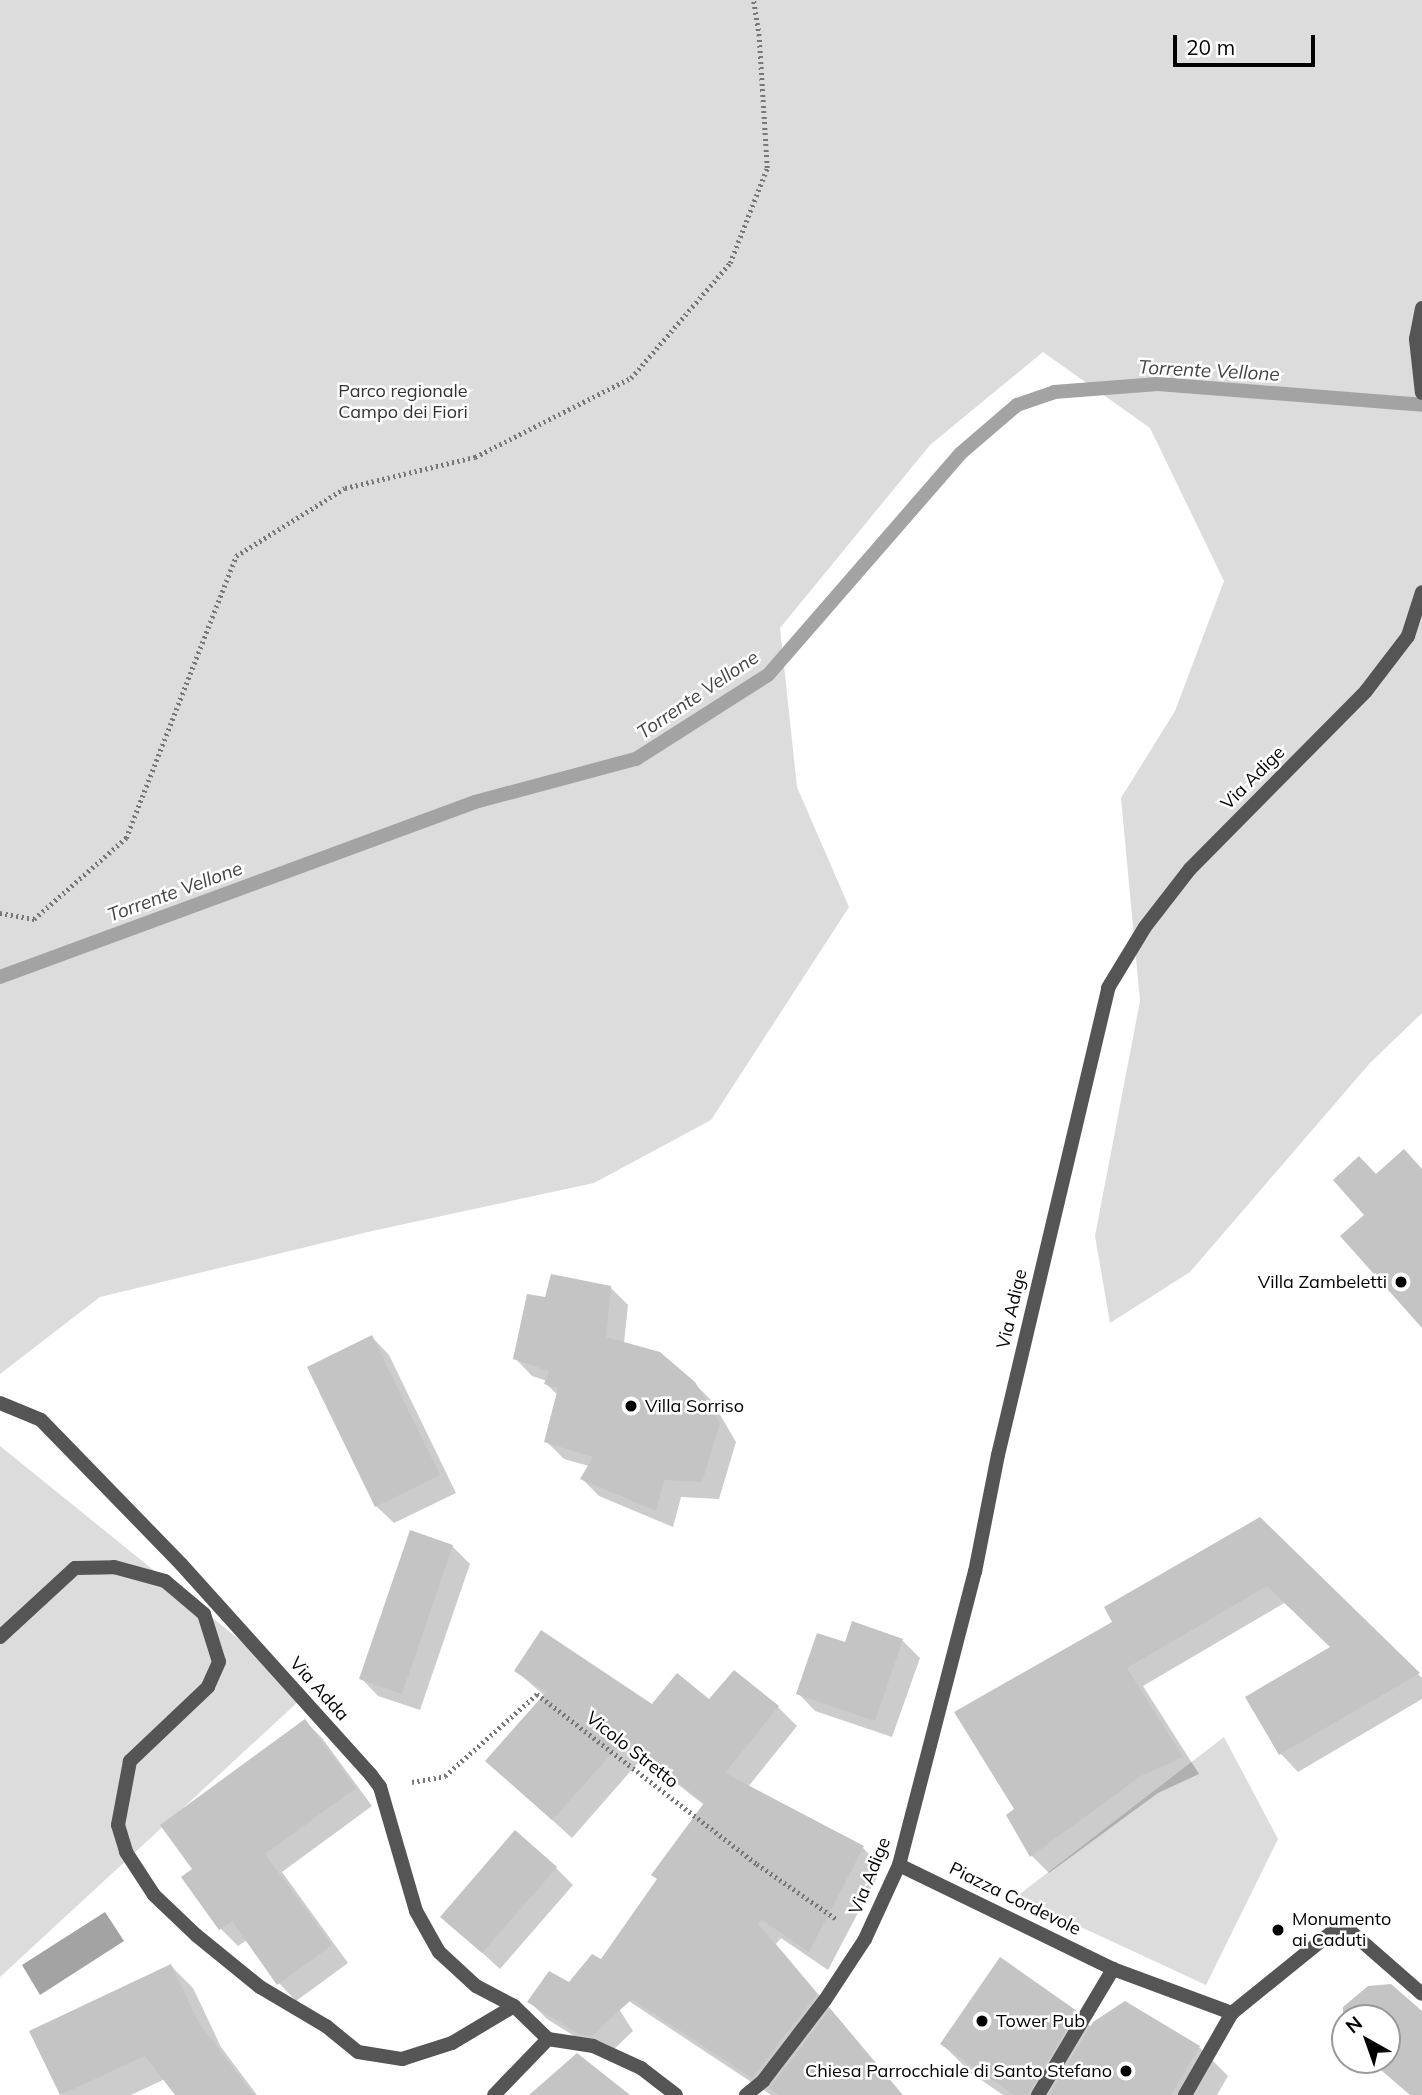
<!DOCTYPE html>
<style>
body{margin:0}
#map{position:relative;width:1422px;height:2095px;overflow:hidden;background:#fff;font-family:Mulish,sans-serif}
div>[style]{position:absolute}
.green>*{inset:0;background:#dcdcdc}
.water>*{inset:0;background:#a3a3a3}
.shadow>*{inset:0;background:#0003}
.stream>*{height:14px;margin:-7px;padding:0 7px;transform-origin:7px;border-radius:7px;background:#a3a3a3}
.building>*{inset:0;background:#c4c4c4}
.path>*{height:4.5px;margin-top:-2.25px;transform-origin:0;background:repeating-linear-gradient(90deg,#777 0 2px,transparent 0 5.5px)}
.service>*{height:14px;margin:-7px;padding:0 7px;transform-origin:7px;border-radius:7px;background:#555}
.minor>*{height:14px;margin:-7px;padding:0 7px;transform-origin:7px;border-radius:7px;background:#555}
.dots>*{width:19px;height:19px;translate:-50% -50%;box-sizing:border-box;border:4px solid #fff;border-radius:50%}
span{translate:-50% -50%;white-space:nowrap;text-align:center;line-height:1.15;-webkit-text-stroke:5px #fff;paint-order:stroke}
.park-label{font-size:18px;color:#333}
.street-label{font-size:18px;color:#000}
.poi-label{font-size:18px;color:#000}
.right{translate:-100% -50%;text-align:right}
.left{translate:0 -50%;text-align:left}
.water-label{font-size:19px;color:#444;font-style:italic}
.north{position:absolute;left:1331px;top:2004px;width:70px;height:70px;box-sizing:border-box;background:#fff;border:2px solid #999;border-radius:50%;rotate:320deg;font-size:19px;font-weight:700;line-height:28px;text-align:center;color:#000}
.north::after{content:'';display:block;margin:auto;width:24px;height:32px;background:#000;clip-path:polygon(50% 0,100% 100%,50% 72%,0 100%)}
.scale{position:absolute;left:1173px;top:35px;width:142px;height:32px;box-sizing:border-box;border:4px solid #000;border-top:0;padding-left:9px;font-size:21px;line-height:24px;white-space:nowrap;color:#000;-webkit-text-stroke:5px #fff;paint-order:stroke}
</style>
<div id="map">
<div class="green">
<div style="clip-path:polygon(0 0,1422px 0,1422px 1013px,1370px 1063px,1190px 1272px,1110px 1323px,1095px 1236px,1140px 1001px,1121px 798px,1175px 711px,1224px 581px,1150px 428px,1043px 352px,930px 445px,780px 628px,797px 787px,849px 907px,711px 1120px,594px 1183px,372px 1231px,100px 1297px,0 1374px)"></div>
<div style="clip-path:polygon(0 1446px,271px 1665px,301px 1699px,0 1977px)"></div>
<div style="clip-path:polygon(1224px 1737px,1278px 1839px,1206px 1985px,1016px 1897px)"></div>
</div>
<div class="water">
<div style="clip-path:polygon(105px 1912px,124px 1941px,40px 1995px,22px 1965px)"></div>
</div>
<div class="shadow">
<div style="clip-path:polygon(610px 1287px,628px 1305px,624px 1343px,694px 1383px,712px 1401px,736px 1442px,719px 1499px,681px 1497px,673px 1527px,599px 1496px,582px 1479px,589px 1466px,564px 1459px,546px 1441px,558px 1395px,546px 1384px,547px 1381px,532px 1376px,515px 1358px,546px 1299px)"></div>
<div style="clip-path:polygon(372px 1337px,389px 1355px,456px 1493px,394px 1523px,376px 1506px)"></div>
<div style="clip-path:polygon(1260px 1519px,1422px 1678px,1422px 1699px,1298px 1772px,1281px 1754px,1247px 1697px,1332px 1648px,1286px 1602px,1143px 1686px,1199px 1774px,1158px 1793px,1049px 1873px,1032px 1856px,1008px 1815px,1017px 1809px,1115px 1623px)"></div>
<div style="clip-path:polygon(452px 1546px,470px 1564px,420px 1710px,378px 1696px,361px 1678px)"></div>
<div style="clip-path:polygon(854px 1624px,903px 1641px,920px 1658px,892px 1737px,815px 1711px,798px 1693px,846px 1644px)"></div>
<div style="clip-path:polygon(516px 1671px,653px 1707px,710px 1702px,778px 1707px,797px 1726px,748px 1787px,863px 1848px,882px 1867px,828px 1970px,781px 1938px,776px 1944px,903px 2095px,771px 2095px,603px 1984px,633px 2031px,610px 2053px,598px 2051px,547px 2019px,530px 2002px,593px 1973px,659px 1880px,704px 1805px,643px 1757px,572px 1838px,487px 1761px,545px 1696px)"></div>
<div style="clip-path:polygon(305px 1721px,322px 1738px,372px 1806px,282px 1872px,348px 1963px,296px 2001px,279px 1983px,247px 1940px,238px 1946px,220px 1928px,195px 1869px)"></div>
<div style="clip-path:polygon(556px 1868px,573px 1885px,500px 1969px,443px 1917px)"></div>
<div style="clip-path:polygon(171px 1966px,193px 1988px,221px 2047px,257px 2095px,177px 2095px,165px 2079px,131px 2095px,62px 2095px,32px 2032px)"></div>
<div style="clip-path:polygon(1344px 2008px,1422px 2014px,1422px 2095px,1410px 2095px,1369px 2060px,1387px 2060px,1387px 2018px,1345px 2018px)"></div>
<div style="clip-path:polygon(1076px 2012px,1091px 2027px,1199px 2047px,1228px 2076px,1217px 2095px,1003px 2095px,971px 2073px,942px 2044px)"></div>
</div>
<div class="stream">
<div style="left:0;top:977px;width:506px;rotate:-20.22deg"></div>
<div style="left:475px;top:802px;width:167px;rotate:-15deg"></div>
<div style="left:636px;top:759px;width:156px;rotate:-32.5deg"></div>
<div style="left:768px;top:675px;width:294px;rotate:-49deg"></div>
<div style="left:961px;top:453px;width:74px;rotate:-40.6deg"></div>
<div style="left:1017px;top:405px;width:39px;rotate:-19deg"></div>
<div style="left:1054px;top:392px;width:104px;rotate:-4.4deg"></div>
<div style="left:1158px;top:384px;width:265px;rotate:4.5deg"></div>
</div>
<div class="building">
<div style="clip-path:polygon(1404px 1149px,1422px 1169px,1422px 1328px,1340px 1236px,1364px 1215px,1333px 1180px,1359px 1156px,1376px 1174px)"></div>
<div style="clip-path:polygon(551px 1274px,611px 1286px,606px 1337px,660px 1352px,695px 1382px,720px 1423px,702px 1482px,664px 1480px,656px 1511px,580px 1479px,593px 1457px,544px 1442px,558px 1388px,544px 1384px,549px 1371px,513px 1359px,527px 1294px,545px 1297px)"></div>
<div style="clip-path:polygon(372px 1335px,440px 1475px,375px 1507px,307px 1367px)"></div>
<div style="clip-path:polygon(1260px 1517px,1420px 1673px,1279px 1755px,1245px 1697px,1330px 1647px,1267px 1586px,1127px 1668px,1183px 1757px,1141px 1776px,1030px 1857px,1006px 1815px,1014px 1809px,954px 1712px,1112px 1622px,1104px 1607px)"></div>
<div style="clip-path:polygon(410px 1530px,453px 1545px,402px 1694px,359px 1679px)"></div>
<div style="clip-path:polygon(852px 1621px,903px 1639px,875px 1721px,796px 1694px,817px 1633px,845px 1642px)"></div>
<div style="clip-path:polygon(541px 1630px,652px 1704px,677px 1673px,709px 1699px,734px 1670px,779px 1706px,725px 1773px,864px 1846px,809px 1952px,762px 1920px,758px 1924px,817px 1994px,752px 2078px,632px 1999px,592px 2036px,579px 2034px,527px 2002px,549px 1971px,569px 1982px,592px 1954px,601px 1959px,657px 1879px,651px 1875px,704px 1803px,624px 1740px,552px 1820px,485px 1761px,546px 1692px,514px 1671px)"></div>
<div style="clip-path:polygon(305px 1719px,356px 1788px,265px 1854px,332px 1945px,277px 1985px,232px 1921px,219px 1930px,181px 1877px,192px 1869px,160px 1825px)"></div>
<div style="clip-path:polygon(515px 1830px,557px 1867px,482px 1953px,440px 1917px)"></div>
<div style="clip-path:polygon(1000px 1957px,1077px 2011px,1028px 2095px,1014px 2095px,940px 2044px)"></div>
<div style="clip-path:polygon(171px 1964px,199px 2023px,254px 2095px,175px 2095px,145px 2056px,60px 2095px,29px 2031px)"></div>
<div style="clip-path:polygon(1391px 1984px,1422px 2011px,1422px 2095px,1411px 2095px,1370px 2060px,1387px 2060px,1387px 2018px,1345px 2018px,1345px 2039px,1343px 2037px,1343px 2007px,1368px 1986px)"></div>
<div style="clip-path:polygon(1125px 2001px,1200px 2046px,1171px 2095px,1049px 2095px,1093px 2022px)"></div>
<div style="clip-path:polygon(830px 2009px,902px 2095px,779px 2095px,769px 2089px)"></div>
<div style="clip-path:polygon(577px 2053px,630px 2095px,529px 2095px)"></div>
</div>
<div class="path">
<div style="left:0;top:913px;width:35px;rotate:10deg"></div>
<div style="left:34px;top:919px;width:123px;rotate:-41.4deg"></div>
<div style="left:126px;top:838px;width:303px;rotate:-68.7deg"></div>
<div style="left:236px;top:556px;width:128px;rotate:-32deg"></div>
<div style="left:345px;top:488px;width:134px;rotate:-13.4deg"></div>
<div style="left:475px;top:457px;width:175px;rotate:-26.9deg"></div>
<div style="left:631px;top:378px;width:152px;rotate:-49.3deg"></div>
<div style="left:730px;top:263px;width:102px;rotate:-68.7deg"></div>
<div style="left:767px;top:168px;width:132px;rotate:-93.5deg"></div>
<div style="left:759px;top:36px;width:36px;rotate:-99deg"></div>
<div style="left:412px;top:1782px;width:34px;rotate:-10deg"></div>
<div style="left:445px;top:1776px;width:123px;rotate:-41.7deg"></div>
<div style="left:537px;top:1694px;width:278px;rotate:37.7deg"></div>
<div style="left:757px;top:1864px;width:98px;rotate:34.7deg"></div>
</div>
<div class="service">
<div style="left:0;top:1637px;width:102px;rotate:-42.6deg"></div>
<div style="left:75px;top:1568px;width:39px;rotate:-1deg"></div>
<div style="left:114px;top:1567px;width:53px;rotate:15.4deg"></div>
<div style="left:165px;top:1581px;width:51px;rotate:40.2deg"></div>
<div style="left:204px;top:1614px;width:50px;rotate:72.6deg"></div>
<div style="left:219px;top:1662px;width:27px;rotate:114deg"></div>
<div style="left:208px;top:1687px;width:108px;rotate:136.5deg"></div>
<div style="left:130px;top:1761px;width:65px;rotate:100.6deg"></div>
<div style="left:118px;top:1825px;width:28px;rotate:73deg"></div>
<div style="left:126px;top:1852px;width:51px;rotate:56.9deg"></div>
<div style="left:154px;top:1895px;width:58px;rotate:43.6deg"></div>
<div style="left:196px;top:1935px;width:82px;rotate:39.1deg"></div>
<div style="left:260px;top:1987px;width:77px;rotate:30.6deg"></div>
<div style="left:326px;top:2026px;width:41px;rotate:39.1deg"></div>
<div style="left:358px;top:2052px;width:45px;rotate:9deg"></div>
<div style="left:402px;top:2059px;width:52px;rotate:-17.7deg"></div>
<div style="left:452px;top:2043px;width:72px;rotate:-30.8deg"></div>
</div>
<div class="minor">
<div style="left:1422px;top:308px;width:32px;rotate:101deg"></div>
<div style="left:1416px;top:339px;width:54px;rotate:83.7deg"></div>
<div style="left:0;top:1403px;width:44px;rotate:22.5deg"></div>
<div style="left:41px;top:1420px;width:201px;rotate:45.8deg"></div>
<div style="left:181px;top:1564px;width:284px;rotate:48deg"></div>
<div style="left:371px;top:1775px;width:15px;rotate:53deg"></div>
<div style="left:380px;top:1787px;width:129px;rotate:73.8deg"></div>
<div style="left:416px;top:1911px;width:47px;rotate:60.7deg"></div>
<div style="left:439px;top:1952px;width:50px;rotate:42.6deg"></div>
<div style="left:476px;top:1986px;width:43px;rotate:27.8deg"></div>
<div style="left:514px;top:2006px;width:47px;rotate:44.1deg"></div>
<div style="left:899px;top:1865px;width:238px;rotate:25.9deg"></div>
<div style="left:1113px;top:1969px;width:127px;rotate:20.3deg"></div>
<div style="left:548px;top:2039px;width:46px;rotate:8.8deg"></div>
<div style="left:593px;top:2046px;width:53px;rotate:24.6deg"></div>
<div style="left:641px;top:2068px;width:44px;rotate:37.6deg"></div>
<div style="left:494px;top:2095px;width:78px;rotate:-46deg"></div>
<div style="left:746px;top:2095px;width:22px;rotate:-39deg"></div>
<div style="left:763px;top:2081px;width:102px;rotate:-52.6deg"></div>
<div style="left:825px;top:2000px;width:73px;rotate:-56.7deg"></div>
<div style="left:865px;top:1939px;width:81px;rotate:-65.3deg"></div>
<div style="left:899px;top:1865px;width:303px;rotate:-75.5deg"></div>
<div style="left:975px;top:1572px;width:119px;rotate:-78.9deg"></div>
<div style="left:998px;top:1455px;width:480px;rotate:-76.7deg"></div>
<div style="left:1108px;top:988px;width:71px;rotate:-58.8deg"></div>
<div style="left:1145px;top:927px;width:73px;rotate:-52.2deg"></div>
<div style="left:1190px;top:869px;width:250px;rotate:-45.3deg"></div>
<div style="left:1366px;top:691px;width:69px;rotate:-52.6deg"></div>
<div style="left:1408px;top:636px;width:46px;rotate:-72.3deg"></div>
<div style="left:1038px;top:2095px;width:147px;rotate:-59.2deg"></div>
<div style="left:1185px;top:2095px;width:95px;rotate:-60.2deg"></div>
<div style="left:1232px;top:2013px;width:141px;rotate:-39deg"></div>
<div style="left:1342px;top:1924px;width:106px;rotate:41.2deg"></div>
</div>
<div class="dots">
<div style="left:1401px;top:1282px;background:#000"></div>
<div style="left:631px;top:1406px;background:#000"></div>
<div style="left:1278px;top:1930px;background:#000"></div>
<div style="left:982px;top:2021px;background:#000"></div>
<div style="left:1126px;top:2071px;background:#000"></div>
</div>
<div class="park-label">
<span style="left:403px;top:402px">Parco regionale<br>Campo dei Fiori</span>
</div>
<div class="street-label">
<span style="left:1253px;top:778px;rotate:-45deg">Via Adige</span>
<span style="left:1012px;top:1309px;rotate:-77deg">Via Adige</span>
<span style="left:319px;top:1689px;rotate:48deg">Via Adda</span>
<span style="left:632px;top:1750px;rotate:38deg">Vicolo Stretto</span>
<span style="left:870px;top:1876px;rotate:-68deg">Via Adige</span>
<span style="left:1015px;top:1899px;rotate:26deg">Piazza Cordevole</span>
</div>
<div class="poi-label">
<span class="right" style="left:1387px;top:1282px">Villa Zambeletti</span>
<span class="left" style="left:645px;top:1406px">Villa Sorriso</span>
<span class="left" style="left:1292px;top:1930px">Monumento<br>ai Caduti</span>
<span class="left" style="left:996px;top:2021px">Tower Pub</span>
<span class="right" style="left:1112px;top:2071px">Chiesa Parrocchiale di Santo Stefano</span>
</div>
<div class="water-label">
<span style="left:1209px;top:371px;rotate:3deg">Torrente Vellone</span>
<span style="left:698px;top:695px;rotate:-34deg">Torrente Vellone</span>
<span style="left:175px;top:892px;rotate:-20deg">Torrente Vellone</span>
</div>
<div class="north">N</div>
<div class="scale">20 m</div>
</div>
